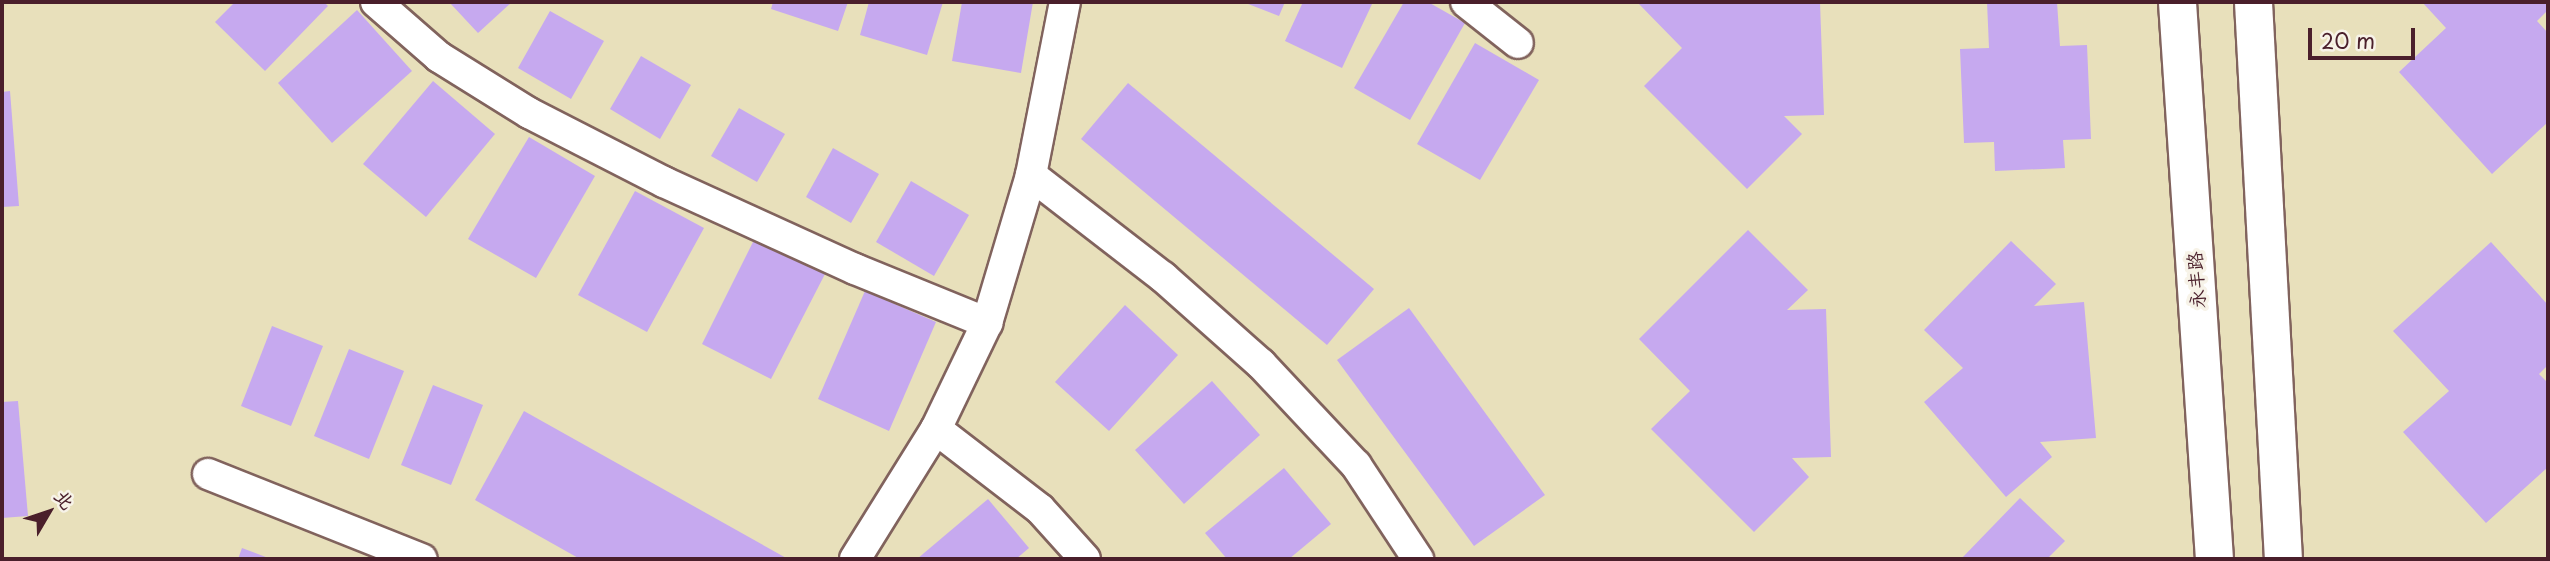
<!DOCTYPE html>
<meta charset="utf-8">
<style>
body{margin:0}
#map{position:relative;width:2550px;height:561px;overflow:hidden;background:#e8e0bb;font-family:"Playpen Sans","LXGW WenKai TC",sans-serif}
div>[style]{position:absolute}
.building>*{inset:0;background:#c6a9ef}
.roads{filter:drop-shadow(2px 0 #81635d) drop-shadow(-2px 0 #81635d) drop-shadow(0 2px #81635d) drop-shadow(0 -2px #81635d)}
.minor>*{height:30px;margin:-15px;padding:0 15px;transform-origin:15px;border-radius:15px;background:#fff}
.tertiary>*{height:37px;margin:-18.5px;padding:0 18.5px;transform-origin:18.5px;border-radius:18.5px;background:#fff}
span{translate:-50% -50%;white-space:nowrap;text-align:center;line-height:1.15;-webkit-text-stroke:7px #f7f3e8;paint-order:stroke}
.street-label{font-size:19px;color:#4a1f2b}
.frame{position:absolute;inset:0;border:4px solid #4a1f2b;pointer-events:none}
.north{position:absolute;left:14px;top:477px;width:70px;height:70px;-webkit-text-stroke:5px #f7f3e8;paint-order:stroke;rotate:51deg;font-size:19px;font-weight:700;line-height:28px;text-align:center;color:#4a1f2b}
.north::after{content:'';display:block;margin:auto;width:24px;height:32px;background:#4a1f2b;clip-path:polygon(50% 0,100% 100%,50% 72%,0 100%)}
.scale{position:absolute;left:2308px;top:28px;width:107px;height:32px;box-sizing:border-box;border:4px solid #4a1f2b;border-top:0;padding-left:9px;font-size:21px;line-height:24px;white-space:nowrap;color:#4a1f2b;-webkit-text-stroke:5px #f7f3e8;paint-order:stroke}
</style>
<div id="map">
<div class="building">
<div style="clip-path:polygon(235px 2px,324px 2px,328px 6px,265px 71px,215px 22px)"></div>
<div style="clip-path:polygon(449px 2px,512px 2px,478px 33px)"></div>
<div style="clip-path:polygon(773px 2px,848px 2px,838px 31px,771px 9px)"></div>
<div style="clip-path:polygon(869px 2px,943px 2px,927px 55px,860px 35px)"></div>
<div style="clip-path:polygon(962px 2px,1033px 2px,1021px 73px,952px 61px)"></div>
<div style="clip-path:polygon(1243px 2px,1285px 2px,1279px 16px)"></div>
<div style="clip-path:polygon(1303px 2px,1373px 2px,1342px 68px,1285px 41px)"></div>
<div style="clip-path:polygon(1404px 2px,1428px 2px,1465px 23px,1410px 120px,1354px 88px)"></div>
<div style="clip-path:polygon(1637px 2px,1820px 2px,1824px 115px,1784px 116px,1802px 134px,1747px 189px,1644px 86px,1682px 48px)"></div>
<div style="clip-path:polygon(1987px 2px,2057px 2px,2060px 46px,2087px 45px,2091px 139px,2063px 140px,2065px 168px,1995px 171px,1994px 142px,1964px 143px,1960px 49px,1989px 48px)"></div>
<div style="clip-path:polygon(2422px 2px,2548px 2px,2548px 10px,2537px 21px,2548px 33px,2548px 122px,2492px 174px,2399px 72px,2446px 28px)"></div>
<div style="clip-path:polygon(357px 10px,412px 71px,332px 143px,278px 83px)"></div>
<div style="clip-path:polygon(550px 11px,604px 41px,571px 99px,518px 68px)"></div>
<div style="clip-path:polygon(1475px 43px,1539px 80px,1480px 180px,1417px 144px)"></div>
<div style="clip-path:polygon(641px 56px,691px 85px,660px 139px,610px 109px)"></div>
<div style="clip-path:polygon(433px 81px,495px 134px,426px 217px,363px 164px)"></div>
<div style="clip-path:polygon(1128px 83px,1374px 289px,1327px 345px,1081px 139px)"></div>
<div style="clip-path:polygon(10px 91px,19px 206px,2px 207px,2px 92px)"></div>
<div style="clip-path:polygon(739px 108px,785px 134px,757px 182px,711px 156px)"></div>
<div style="clip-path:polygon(529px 137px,595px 176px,536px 278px,468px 239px)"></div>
<div style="clip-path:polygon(833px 148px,879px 174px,851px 223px,806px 197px)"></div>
<div style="clip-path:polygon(911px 181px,969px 215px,934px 276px,876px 242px)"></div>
<div style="clip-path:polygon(635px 191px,704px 228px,647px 332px,578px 295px)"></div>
<div style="clip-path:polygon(1748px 230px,1808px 290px,1787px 310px,1826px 309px,1831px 457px,1792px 458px,1809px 477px,1754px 532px,1651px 429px,1690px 391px,1639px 339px)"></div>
<div style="clip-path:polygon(755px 238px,825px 274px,771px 379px,702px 344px)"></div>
<div style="clip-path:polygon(2011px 241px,2056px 284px,2034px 306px,2084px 302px,2096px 438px,2040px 442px,2052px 457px,2006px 497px,1924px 402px,1963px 368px,1924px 330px)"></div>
<div style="clip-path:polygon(2491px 242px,2548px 305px,2548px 365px,2539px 374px,2548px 383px,2548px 467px,2486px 523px,2403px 432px,2449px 391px,2393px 331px)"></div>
<div style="clip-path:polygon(865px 291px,936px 322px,889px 431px,818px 399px)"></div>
<div style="clip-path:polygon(1125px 305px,1178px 355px,1109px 431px,1055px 382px)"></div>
<div style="clip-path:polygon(1409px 308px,1545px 495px,1474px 546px,1337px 360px)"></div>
<div style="clip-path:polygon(272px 326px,323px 346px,291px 426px,241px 406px)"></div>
<div style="clip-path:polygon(349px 349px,404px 371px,369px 459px,314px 436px)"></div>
<div style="clip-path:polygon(1212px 381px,1260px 435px,1184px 504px,1135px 450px)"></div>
<div style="clip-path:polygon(433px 385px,483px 405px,451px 485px,401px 465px)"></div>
<div style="clip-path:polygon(18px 401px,28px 516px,2px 518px,2px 402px)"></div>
<div style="clip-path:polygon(524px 411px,788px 559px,580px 559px,475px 500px)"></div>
<div style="clip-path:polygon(1284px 468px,1331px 524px,1289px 559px,1227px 559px,1205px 533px)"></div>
<div style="clip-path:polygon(2020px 498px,2065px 541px,2047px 559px,1961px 559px)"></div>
<div style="clip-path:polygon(988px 499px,1029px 548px,1016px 559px,917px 559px)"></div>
<div style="clip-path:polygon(242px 548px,271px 559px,238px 559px)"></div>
</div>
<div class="roads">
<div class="minor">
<div style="left:376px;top:2px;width:84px;rotate:41.1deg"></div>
<div style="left:439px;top:57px;width:106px;rotate:31.9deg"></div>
<div style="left:529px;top:113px;width:152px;rotate:27.1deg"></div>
<div style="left:664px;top:182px;width:210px;rotate:24.5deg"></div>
<div style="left:855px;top:269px;width:143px;rotate:22.2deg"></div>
<div style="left:1466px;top:2px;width:66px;rotate:38.3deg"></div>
<div style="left:1031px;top:175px;width:167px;rotate:37.7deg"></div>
<div style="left:1163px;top:277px;width:131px;rotate:41.6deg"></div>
<div style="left:1261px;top:364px;width:139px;rotate:46.8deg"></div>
<div style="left:1356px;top:465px;width:113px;rotate:56.6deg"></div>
<div style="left:936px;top:429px;width:131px;rotate:37.6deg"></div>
<div style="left:1040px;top:509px;width:67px;rotate:48deg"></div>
<div style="left:208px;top:474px;width:230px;rotate:21.7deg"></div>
<div style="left:855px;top:559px;width:153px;rotate:-58.1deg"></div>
<div style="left:936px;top:429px;width:118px;rotate:-64.3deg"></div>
<div style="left:987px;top:323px;width:154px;rotate:-73.4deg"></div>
<div style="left:1031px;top:175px;width:176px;rotate:-78.9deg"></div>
</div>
<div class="tertiary">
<div style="left:2177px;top:2px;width:558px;rotate:86.2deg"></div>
<div style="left:2253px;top:2px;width:558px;rotate:86.92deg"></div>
</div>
</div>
<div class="street-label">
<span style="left:2196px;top:280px;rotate:-94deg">永丰路</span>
</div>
<div class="frame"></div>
<div class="north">北</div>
<div class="scale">20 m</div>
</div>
